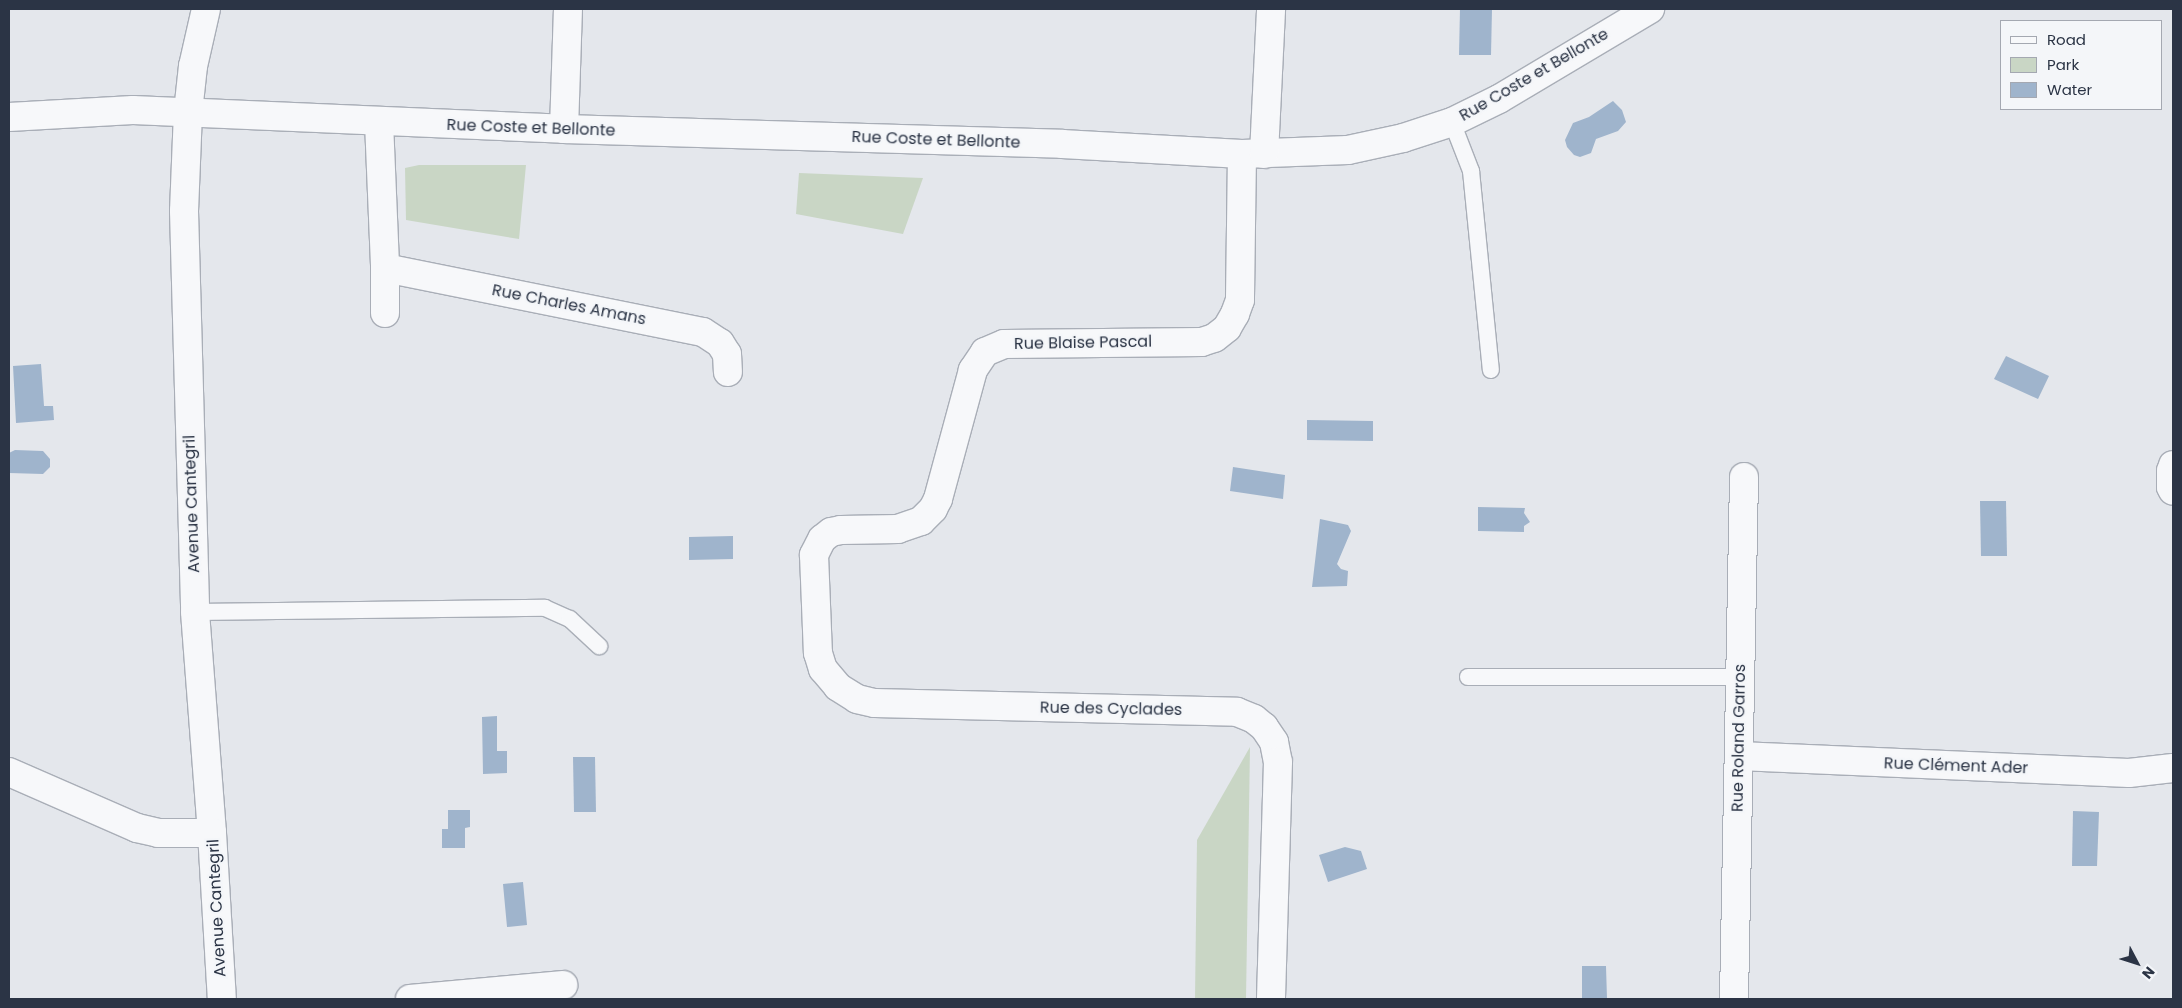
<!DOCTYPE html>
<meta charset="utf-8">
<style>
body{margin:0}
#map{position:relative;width:2182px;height:1008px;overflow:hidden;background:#e4e7ec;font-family:Poppins,sans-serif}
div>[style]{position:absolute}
.green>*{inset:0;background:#c9d6c5}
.water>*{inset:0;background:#9fb4cc}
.roads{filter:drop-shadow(1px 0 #a9aeb7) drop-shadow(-1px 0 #a9aeb7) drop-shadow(0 1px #a9aeb7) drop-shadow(0 -1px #a9aeb7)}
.lane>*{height:16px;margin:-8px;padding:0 8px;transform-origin:8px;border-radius:8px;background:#f7f8fa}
.street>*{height:28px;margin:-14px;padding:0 14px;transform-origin:14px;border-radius:14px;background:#f7f8fa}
span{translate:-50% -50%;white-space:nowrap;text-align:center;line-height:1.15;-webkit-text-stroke:4.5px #f4f6f9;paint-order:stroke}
.street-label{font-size:16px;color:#2b3445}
.frame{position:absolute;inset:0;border:10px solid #2b3445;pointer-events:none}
.legend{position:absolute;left:2000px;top:20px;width:162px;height:90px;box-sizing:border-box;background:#f4f6f9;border:1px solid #a4a8b1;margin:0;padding:6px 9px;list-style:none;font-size:15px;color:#2b3445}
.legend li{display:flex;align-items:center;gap:10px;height:25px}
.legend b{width:25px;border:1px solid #a4a8b1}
.north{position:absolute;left:2112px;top:938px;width:50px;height:50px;-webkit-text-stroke:4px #f4f6f9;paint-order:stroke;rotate:130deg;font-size:14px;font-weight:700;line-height:20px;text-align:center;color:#2b3445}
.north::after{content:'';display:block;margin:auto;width:18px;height:22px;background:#2b3445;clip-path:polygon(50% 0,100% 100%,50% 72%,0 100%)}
</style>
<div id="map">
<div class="green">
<div style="clip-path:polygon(419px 165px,526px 165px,519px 239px,406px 220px,405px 168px)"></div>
<div style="clip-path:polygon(799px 173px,923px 178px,903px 234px,796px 214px)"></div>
<div style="clip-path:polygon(1250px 747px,1246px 999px,1195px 999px,1197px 840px)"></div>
</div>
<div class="water">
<div style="clip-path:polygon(1460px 9px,1492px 9px,1491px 55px,1459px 55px)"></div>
<div style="clip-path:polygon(1613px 101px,1622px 110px,1626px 122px,1618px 131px,1596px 139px,1591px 153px,1580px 157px,1574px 155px,1567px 147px,1565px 140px,1573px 123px,1589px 117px)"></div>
<div style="clip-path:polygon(2006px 356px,2049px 376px,2038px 399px,1994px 379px)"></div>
<div style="clip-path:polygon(41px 364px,44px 406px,53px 406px,54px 420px,16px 423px,13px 366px)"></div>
<div style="clip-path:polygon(1307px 420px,1373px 421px,1373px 441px,1307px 440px)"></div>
<div style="clip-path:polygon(15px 450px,43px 451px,50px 459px,50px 467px,43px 474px,9px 473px,9px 453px)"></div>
<div style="clip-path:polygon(1233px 467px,1285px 475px,1283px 499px,1230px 491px)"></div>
<div style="clip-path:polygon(1980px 501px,2006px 501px,2007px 556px,1981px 556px)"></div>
<div style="clip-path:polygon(1478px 507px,1525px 508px,1524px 513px,1530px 522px,1524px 526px,1524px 532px,1478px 531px)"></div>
<div style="clip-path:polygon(1320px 519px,1348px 525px,1351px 531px,1337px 564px,1341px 569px,1348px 571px,1347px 586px,1312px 587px)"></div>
<div style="clip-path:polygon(733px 536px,733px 559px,689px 560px,689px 537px)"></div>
<div style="clip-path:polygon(497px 716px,497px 751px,507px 751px,507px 773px,483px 774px,482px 717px)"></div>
<div style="clip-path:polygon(573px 757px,595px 757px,596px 812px,574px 812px)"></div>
<div style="clip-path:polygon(448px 810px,470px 810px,470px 827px,465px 828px,465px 848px,442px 848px,442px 829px,448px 829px)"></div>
<div style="clip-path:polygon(2073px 811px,2099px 812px,2097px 866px,2072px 866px)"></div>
<div style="clip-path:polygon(1345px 847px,1361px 851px,1367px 869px,1328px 882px,1319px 855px)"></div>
<div style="clip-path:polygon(523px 882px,527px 925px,507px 927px,503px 884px)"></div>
<div style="clip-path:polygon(1582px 966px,1606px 966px,1607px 999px,1582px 999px)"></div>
</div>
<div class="roads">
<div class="lane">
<div style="left:1452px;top:122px;width:53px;rotate:68.8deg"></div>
<div style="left:1471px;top:171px;width:200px;rotate:84.3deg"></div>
<div style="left:195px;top:612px;width:350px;rotate:-0.7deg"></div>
<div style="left:545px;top:608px;width:27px;rotate:24deg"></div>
<div style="left:570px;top:619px;width:40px;rotate:43deg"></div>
<div style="left:1468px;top:677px;width:272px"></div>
</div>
<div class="street">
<div style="left:206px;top:9px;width:58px;rotate:102.8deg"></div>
<div style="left:193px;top:66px;width:46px;rotate:96.2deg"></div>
<div style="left:188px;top:112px;width:99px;rotate:92.3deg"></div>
<div style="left:184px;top:211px;width:401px;rotate:88.4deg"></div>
<div style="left:195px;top:612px;width:222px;rotate:85.6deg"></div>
<div style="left:212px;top:833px;width:166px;rotate:86.6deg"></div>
<div style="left:9px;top:117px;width:124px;rotate:-3.2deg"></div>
<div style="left:133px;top:110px;width:431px;rotate:2.5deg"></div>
<div style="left:564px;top:129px;width:498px;rotate:1.7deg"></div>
<div style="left:1062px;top:144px;width:180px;rotate:3.2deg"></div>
<div style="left:1242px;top:154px;width:106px;rotate:-2.2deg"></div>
<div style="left:1348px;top:150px;width:56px;rotate:-12.3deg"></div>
<div style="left:1403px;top:138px;width:52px;rotate:-18.1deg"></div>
<div style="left:1452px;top:122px;width:52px;rotate:-26.1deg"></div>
<div style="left:1499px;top:99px;width:176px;rotate:-30.8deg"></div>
<div style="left:379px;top:122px;width:146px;rotate:87.6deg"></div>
<div style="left:385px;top:268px;width:45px;rotate:90deg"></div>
<div style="left:564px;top:129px;width:120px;rotate:-88.1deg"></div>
<div style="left:1242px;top:154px;width:146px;rotate:90.8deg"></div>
<div style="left:1240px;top:300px;width:15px;rotate:110deg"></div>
<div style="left:1235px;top:314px;width:16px;rotate:120deg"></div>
<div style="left:1227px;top:328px;width:16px;rotate:142deg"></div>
<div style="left:1214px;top:338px;width:13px;rotate:162deg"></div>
<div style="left:1202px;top:342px;width:198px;rotate:179.4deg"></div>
<div style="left:1004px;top:344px;width:21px;rotate:157deg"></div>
<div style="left:985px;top:352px;width:22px;rotate:124deg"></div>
<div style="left:973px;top:370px;width:134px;rotate:105.2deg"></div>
<div style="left:938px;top:499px;width:11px;rotate:117deg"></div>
<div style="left:933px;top:509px;width:17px;rotate:135deg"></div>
<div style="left:921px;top:521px;width:24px;rotate:161deg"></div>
<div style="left:898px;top:529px;width:57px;rotate:179deg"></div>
<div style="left:841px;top:530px;width:10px;rotate:169deg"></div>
<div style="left:831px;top:532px;width:11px;rotate:142deg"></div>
<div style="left:822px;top:539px;width:18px;rotate:117deg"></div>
<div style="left:814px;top:555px;width:98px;rotate:87.7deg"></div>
<div style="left:818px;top:653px;width:17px;rotate:73deg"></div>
<div style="left:823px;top:669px;width:23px;rotate:50deg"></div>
<div style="left:838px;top:687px;width:22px;rotate:32deg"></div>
<div style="left:857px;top:699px;width:18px;rotate:13deg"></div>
<div style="left:875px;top:703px;width:362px;rotate:1.4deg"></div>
<div style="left:1237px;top:712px;width:18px;rotate:22deg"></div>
<div style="left:1254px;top:719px;width:13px;rotate:39deg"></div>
<div style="left:1264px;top:727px;width:18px;rotate:56deg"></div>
<div style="left:1274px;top:742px;width:20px;rotate:79deg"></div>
<div style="left:1278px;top:762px;width:237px;rotate:91.7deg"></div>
<div style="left:1264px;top:154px;width:145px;rotate:-87.2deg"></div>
<div style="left:385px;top:268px;width:324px;rotate:11.4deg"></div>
<div style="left:703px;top:332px;width:20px;rotate:33deg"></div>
<div style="left:720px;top:343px;width:13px;rotate:58deg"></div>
<div style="left:727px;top:354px;width:18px;rotate:87deg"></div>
<div style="left:2173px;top:465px;width:6px;rotate:108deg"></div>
<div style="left:2171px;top:471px;width:16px;rotate:90deg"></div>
<div style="left:2171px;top:487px;width:4px;rotate:63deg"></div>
<div style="left:1739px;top:756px;width:390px;rotate:2.5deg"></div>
<div style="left:2129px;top:773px;width:44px;rotate:-6.5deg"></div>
<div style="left:9px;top:772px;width:140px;rotate:23.6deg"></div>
<div style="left:137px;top:828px;width:22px;rotate:13deg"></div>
<div style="left:158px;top:833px;width:54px"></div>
<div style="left:410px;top:999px;width:154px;rotate:-5.2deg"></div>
<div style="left:1734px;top:999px;width:522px;rotate:-88.9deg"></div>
</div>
</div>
<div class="street-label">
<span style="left:1534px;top:75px;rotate:-30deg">Rue Coste et Bellonte</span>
<span style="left:531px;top:128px;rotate:2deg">Rue Coste et Bellonte</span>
<span style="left:936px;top:140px;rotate:2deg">Rue Coste et Bellonte</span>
<span style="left:569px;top:305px;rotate:11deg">Rue Charles Amans</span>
<span style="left:1083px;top:343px;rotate:-1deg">Rue Blaise Pascal</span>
<span style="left:192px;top:504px;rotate:-92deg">Avenue Cantegril</span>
<span style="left:1111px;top:709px;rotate:1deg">Rue des Cyclades</span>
<span style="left:1739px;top:738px;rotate:-89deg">Rue Roland Garros</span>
<span style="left:1956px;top:766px;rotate:2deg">Rue Clément Ader</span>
<span style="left:217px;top:908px;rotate:-93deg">Avenue Cantegril</span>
</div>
<div class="frame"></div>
<ul class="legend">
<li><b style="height:6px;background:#f7f8fa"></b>Road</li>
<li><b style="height:14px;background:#c9d6c5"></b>Park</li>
<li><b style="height:14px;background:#9fb4cc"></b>Water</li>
</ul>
<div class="north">N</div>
</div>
